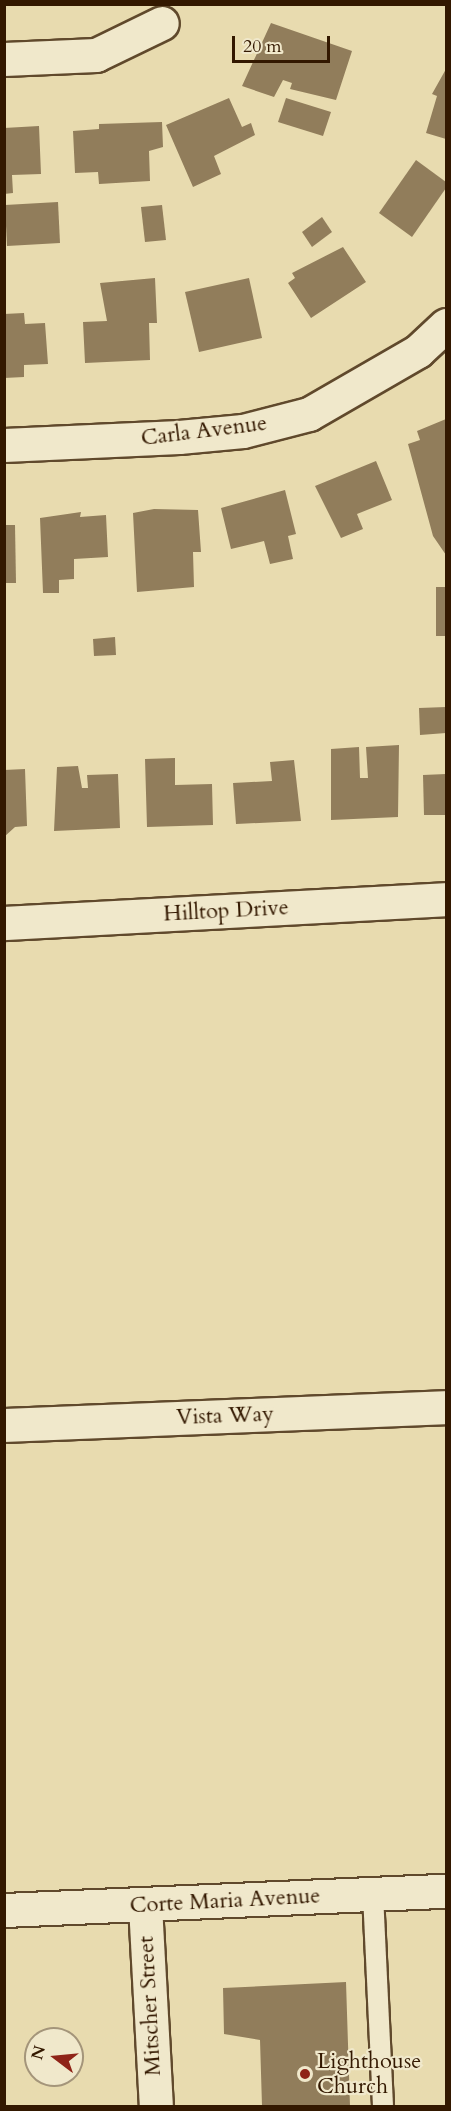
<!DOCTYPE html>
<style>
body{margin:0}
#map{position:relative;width:451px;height:2111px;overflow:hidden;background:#e8dbaf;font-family:Cardo,serif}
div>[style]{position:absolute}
.building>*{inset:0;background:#917d5b}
.roads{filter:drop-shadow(2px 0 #60492c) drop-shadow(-2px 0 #60492c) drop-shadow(0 2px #60492c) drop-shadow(0 -2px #60492c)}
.service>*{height:20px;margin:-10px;padding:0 10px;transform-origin:10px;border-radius:10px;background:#f0e8cb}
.minor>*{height:33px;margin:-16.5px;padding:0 16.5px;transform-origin:16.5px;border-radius:16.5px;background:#f0e8cb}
.secondary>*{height:33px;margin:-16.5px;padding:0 16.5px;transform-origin:16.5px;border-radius:16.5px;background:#f0e8cb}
.dots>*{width:16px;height:16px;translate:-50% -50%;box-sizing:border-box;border:3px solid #f0e8cb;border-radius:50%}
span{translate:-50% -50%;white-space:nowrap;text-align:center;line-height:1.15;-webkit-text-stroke:4.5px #f0e8cb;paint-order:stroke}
.street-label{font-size:22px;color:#331800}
.poi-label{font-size:22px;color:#331800}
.left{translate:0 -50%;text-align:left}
.frame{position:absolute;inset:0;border:6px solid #331800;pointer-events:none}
.north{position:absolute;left:24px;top:2027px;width:60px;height:60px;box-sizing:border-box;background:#f0e8cb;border:2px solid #a4957a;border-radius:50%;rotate:286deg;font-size:16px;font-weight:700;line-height:24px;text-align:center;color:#331800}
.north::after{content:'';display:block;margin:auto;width:21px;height:27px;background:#8f2418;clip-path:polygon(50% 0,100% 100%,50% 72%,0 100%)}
.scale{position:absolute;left:232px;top:36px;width:98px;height:27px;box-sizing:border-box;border:3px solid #331800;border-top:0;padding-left:8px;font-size:18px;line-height:21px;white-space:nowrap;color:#331800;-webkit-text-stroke:4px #f0e8cb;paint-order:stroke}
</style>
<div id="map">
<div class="building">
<div style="clip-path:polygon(271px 23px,352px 51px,336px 100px,290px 89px,292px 83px,283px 80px,274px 97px,242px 86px)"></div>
<div style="clip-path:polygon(446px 69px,446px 139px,426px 133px,437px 96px,432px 94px)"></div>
<div style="clip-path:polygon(229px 98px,242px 127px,251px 123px,255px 135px,214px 156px,221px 174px,193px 187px,166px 125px)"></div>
<div style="clip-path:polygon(286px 98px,331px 112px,323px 136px,278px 122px)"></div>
<div style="clip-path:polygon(162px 122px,163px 147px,149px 151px,150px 181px,99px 184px,98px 172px,75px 173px,73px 131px,99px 129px,99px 124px)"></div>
<div style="clip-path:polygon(39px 126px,41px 174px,12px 175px,13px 193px,4px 194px,4px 128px)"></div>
<div style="clip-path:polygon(416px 160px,446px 182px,446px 188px,412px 237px,379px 213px)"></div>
<div style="clip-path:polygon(58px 202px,60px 243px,7px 246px,5px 205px)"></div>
<div style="clip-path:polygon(162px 205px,166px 240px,145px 242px,141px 207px)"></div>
<div style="clip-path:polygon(322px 217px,332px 232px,312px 247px,302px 232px)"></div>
<div style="clip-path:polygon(343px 247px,366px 282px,311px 318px,288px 283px,295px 278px,292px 273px)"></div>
<div style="clip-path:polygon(155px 278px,157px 323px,149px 323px,150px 360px,85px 363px,83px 322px,107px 321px,100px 283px)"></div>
<div style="clip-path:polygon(249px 278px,262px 338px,199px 352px,185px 292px)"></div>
<div style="clip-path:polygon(24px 313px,25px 324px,45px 323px,48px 364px,24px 365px,24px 377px,4px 378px,4px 314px)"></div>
<div style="clip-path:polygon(446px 419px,446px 555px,433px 536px,408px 444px,420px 440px,417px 431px)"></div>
<div style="clip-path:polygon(376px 461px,392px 500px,357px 514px,363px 529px,341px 538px,315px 486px)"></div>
<div style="clip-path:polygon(285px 490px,296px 534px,288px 536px,293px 559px,270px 564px,264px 541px,231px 549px,221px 508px)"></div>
<div style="clip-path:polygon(154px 509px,198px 510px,201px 552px,193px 552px,194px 587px,137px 592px,133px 513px)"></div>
<div style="clip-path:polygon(81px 512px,80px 517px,106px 515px,108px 557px,74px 559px,74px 579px,59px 580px,59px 593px,43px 593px,40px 518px)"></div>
<div style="clip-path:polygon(4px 525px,15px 525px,16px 583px,4px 583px)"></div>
<div style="clip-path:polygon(436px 587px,446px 587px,446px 636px,436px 636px)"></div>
<div style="clip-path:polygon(115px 637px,116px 655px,94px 656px,93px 639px)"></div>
<div style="clip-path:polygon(446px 707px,446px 733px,420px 735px,419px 708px)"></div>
<div style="clip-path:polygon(399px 745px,398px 817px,331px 820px,331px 749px,359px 747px,360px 778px,368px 778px,366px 747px)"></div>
<div style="clip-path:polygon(175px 758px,175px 785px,212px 784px,213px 825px,147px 827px,145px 759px)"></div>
<div style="clip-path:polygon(294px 760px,301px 821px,236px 824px,233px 783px,272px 781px,270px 762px)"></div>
<div style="clip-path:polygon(78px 766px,82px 788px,88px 788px,87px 775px,118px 774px,120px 828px,54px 831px,57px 767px)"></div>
<div style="clip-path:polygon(25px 769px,27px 826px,15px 827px,4px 837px,4px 770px)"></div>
<div style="clip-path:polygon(446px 774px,446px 815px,424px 815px,423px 775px)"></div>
<div style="clip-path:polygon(346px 1982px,350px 2106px,262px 2106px,260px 2040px,224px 2034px,223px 1988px)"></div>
</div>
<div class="roads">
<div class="service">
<div style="left:373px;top:1894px;width:212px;rotate:87.3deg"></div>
</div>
<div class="minor">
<div style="left:4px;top:59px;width:92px;rotate:-2.5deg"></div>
<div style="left:96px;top:55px;width:73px;rotate:-25.9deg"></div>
<div style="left:4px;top:445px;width:175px;rotate:-2.6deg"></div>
<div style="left:179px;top:437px;width:64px;rotate:-5.4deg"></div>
<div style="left:243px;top:431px;width:68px;rotate:-14.4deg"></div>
<div style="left:309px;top:414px;width:126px;rotate:-30deg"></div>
<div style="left:418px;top:351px;width:38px;rotate:-43deg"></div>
<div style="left:4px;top:1425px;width:442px;rotate:-2.3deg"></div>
<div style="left:145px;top:1905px;width:201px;rotate:86.9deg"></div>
<div style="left:4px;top:1910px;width:442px;rotate:-2.5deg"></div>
</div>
<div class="secondary">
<div style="left:4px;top:923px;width:443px;rotate:-3.1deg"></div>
</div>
</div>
<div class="dots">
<div style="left:305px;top:2074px;background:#8f2418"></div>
</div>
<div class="street-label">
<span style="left:204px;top:431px;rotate:-7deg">Carla Avenue</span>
<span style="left:226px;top:911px;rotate:-3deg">Hilltop Drive</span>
<span style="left:225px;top:1416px;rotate:-2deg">Vista Way</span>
<span style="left:225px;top:1901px;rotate:-3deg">Corte Maria Avenue</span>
<span style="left:150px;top:2006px;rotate:-93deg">Mitscher Street</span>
</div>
<div class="poi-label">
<span class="left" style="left:317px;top:2074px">Lighthouse<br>Church</span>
</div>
<div class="frame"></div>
<div class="north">N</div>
<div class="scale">20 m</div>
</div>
